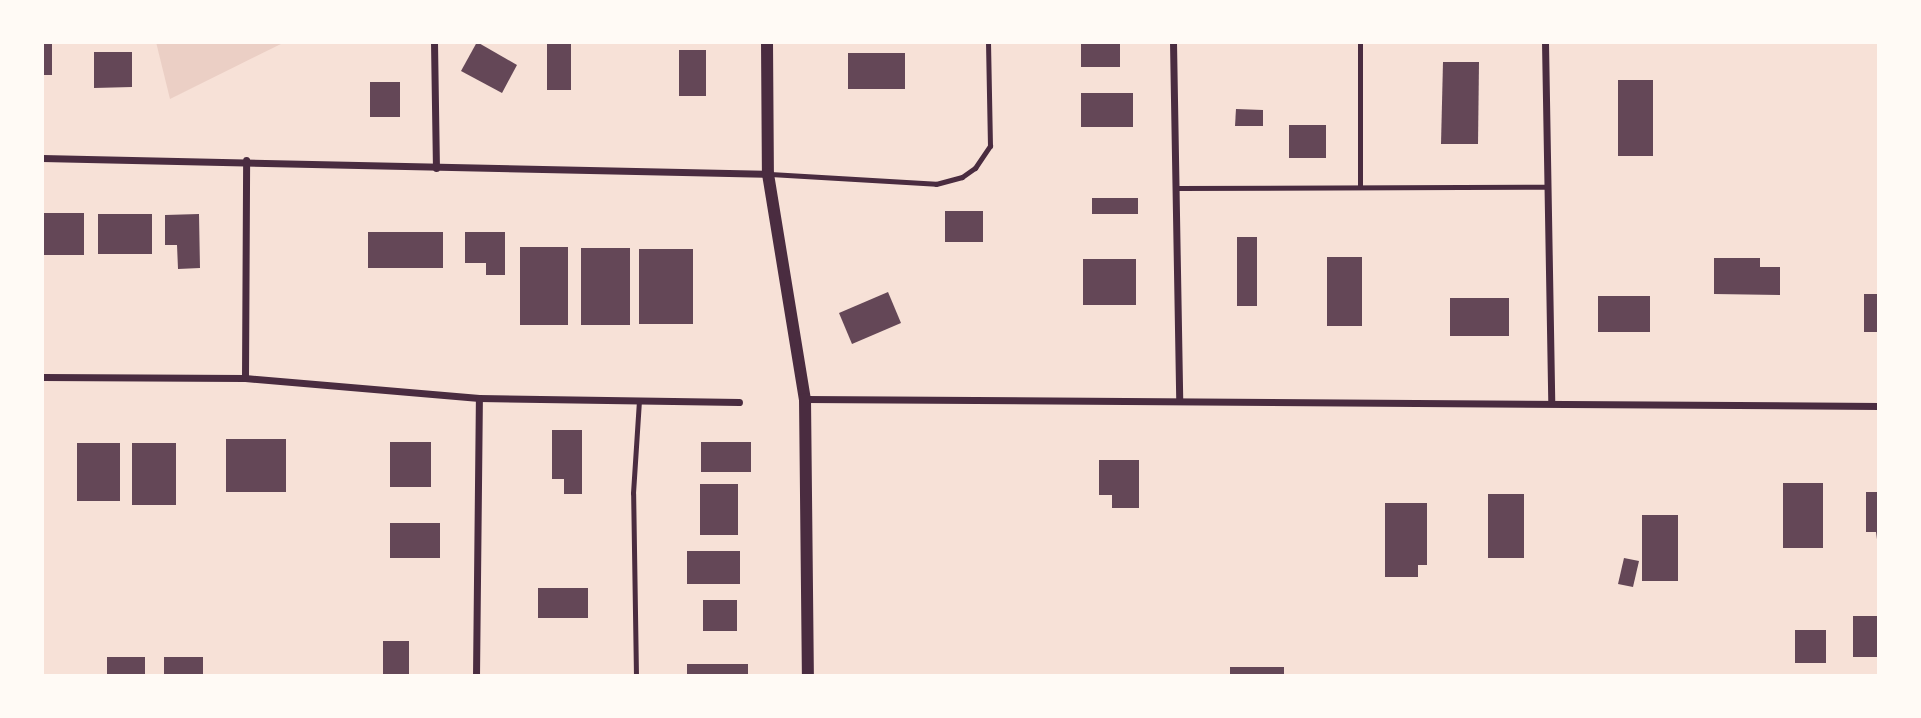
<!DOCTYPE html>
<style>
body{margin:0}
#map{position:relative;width:1921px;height:718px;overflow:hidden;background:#f7e1d7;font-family:"IBM Plex Sans",sans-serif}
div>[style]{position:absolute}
.green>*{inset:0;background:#ebcfc5}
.building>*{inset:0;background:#644757}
.service>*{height:5px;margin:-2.5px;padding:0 2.5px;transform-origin:2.5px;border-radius:2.5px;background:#4a2c40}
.minor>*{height:7px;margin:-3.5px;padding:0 3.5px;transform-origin:3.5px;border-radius:3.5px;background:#4a2c40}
.tertiary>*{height:12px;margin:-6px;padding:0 6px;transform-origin:6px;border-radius:6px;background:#4a2c40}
span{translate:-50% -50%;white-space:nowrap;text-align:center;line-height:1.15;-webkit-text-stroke:7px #fffaf5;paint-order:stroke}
.frame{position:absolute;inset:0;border:44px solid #fffaf5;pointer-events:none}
</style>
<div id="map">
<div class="green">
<div style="clip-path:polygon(156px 42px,285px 42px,170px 99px)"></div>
</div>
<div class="building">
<div style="clip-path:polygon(42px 42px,52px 42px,52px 75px,42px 75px)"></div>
<div style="clip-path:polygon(477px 42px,517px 65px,502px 93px,461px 71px)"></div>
<div style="clip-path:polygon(547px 42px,571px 42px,571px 90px,547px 90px)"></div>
<div style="clip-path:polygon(1081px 42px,1120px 42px,1120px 67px,1081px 67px)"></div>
<div style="clip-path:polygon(679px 50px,706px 50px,706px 96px,679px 96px)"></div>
<div style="clip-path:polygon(94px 52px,132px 52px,132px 87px,94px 88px)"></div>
<div style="clip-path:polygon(848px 53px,905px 53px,905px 89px,848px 89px)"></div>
<div style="clip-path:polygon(1443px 62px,1479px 62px,1478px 144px,1441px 144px)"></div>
<div style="clip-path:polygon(1618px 80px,1653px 80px,1653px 156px,1618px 156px)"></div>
<div style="clip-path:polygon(370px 82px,400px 82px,400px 117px,370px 117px)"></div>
<div style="clip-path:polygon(1081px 93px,1133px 93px,1133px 127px,1081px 127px)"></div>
<div style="clip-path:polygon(1236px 109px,1263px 110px,1263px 126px,1235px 126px)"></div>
<div style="clip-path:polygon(1289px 125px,1326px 125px,1326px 158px,1289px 158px)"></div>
<div style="clip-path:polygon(1092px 198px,1138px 198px,1138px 214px,1092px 214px)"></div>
<div style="clip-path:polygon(945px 211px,983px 211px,983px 242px,945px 242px)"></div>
<div style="clip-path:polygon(42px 213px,84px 213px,84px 255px,42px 255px)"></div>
<div style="clip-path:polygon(98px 214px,152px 214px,152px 254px,98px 254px)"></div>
<div style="clip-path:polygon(199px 214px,200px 268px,178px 269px,177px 245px,165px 245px,165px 215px)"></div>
<div style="clip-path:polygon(368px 232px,443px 232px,443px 268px,368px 268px)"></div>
<div style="clip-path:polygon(465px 232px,505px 232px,505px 275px,486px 275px,486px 263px,465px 263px)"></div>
<div style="clip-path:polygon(1237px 237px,1257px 237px,1257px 306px,1237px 306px)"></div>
<div style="clip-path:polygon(520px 247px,568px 247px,568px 325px,520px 325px)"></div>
<div style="clip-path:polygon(581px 248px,630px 248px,630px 325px,581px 325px)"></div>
<div style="clip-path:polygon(639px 249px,693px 249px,693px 324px,639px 324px)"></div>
<div style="clip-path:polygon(1327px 257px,1362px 257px,1362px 326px,1327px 326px)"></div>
<div style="clip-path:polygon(1714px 258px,1760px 258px,1760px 267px,1780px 267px,1780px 295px,1714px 294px)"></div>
<div style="clip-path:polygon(1083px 259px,1136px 259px,1136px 305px,1083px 305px)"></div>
<div style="clip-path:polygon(888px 292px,901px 323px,852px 344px,839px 313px)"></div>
<div style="clip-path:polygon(1864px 294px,1879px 294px,1879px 332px,1864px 332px)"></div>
<div style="clip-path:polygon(1598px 296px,1650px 296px,1650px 332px,1598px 332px)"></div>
<div style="clip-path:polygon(1450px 298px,1509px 298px,1509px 336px,1450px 336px)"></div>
<div style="clip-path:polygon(552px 430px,582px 430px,582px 494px,564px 494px,564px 479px,552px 479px)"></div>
<div style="clip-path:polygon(226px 439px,286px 439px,286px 492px,226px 492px)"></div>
<div style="clip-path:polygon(390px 442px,431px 442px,431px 487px,390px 487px)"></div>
<div style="clip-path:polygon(701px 442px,751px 442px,751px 472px,701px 472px)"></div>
<div style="clip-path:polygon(77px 443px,120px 443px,120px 501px,77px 501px)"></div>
<div style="clip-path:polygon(132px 443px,176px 443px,176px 505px,132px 505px)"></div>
<div style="clip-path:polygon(1099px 460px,1139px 460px,1139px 508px,1112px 508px,1112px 495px,1099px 495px)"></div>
<div style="clip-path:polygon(1783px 483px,1823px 483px,1823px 548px,1783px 548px)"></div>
<div style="clip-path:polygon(700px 484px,738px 484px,738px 535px,700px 535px)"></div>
<div style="clip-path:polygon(1866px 492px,1879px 492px,1879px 554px,1876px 532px,1866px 532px)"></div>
<div style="clip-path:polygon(1488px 494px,1524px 494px,1524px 558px,1488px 558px)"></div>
<div style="clip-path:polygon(1385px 503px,1427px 503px,1427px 565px,1418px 565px,1418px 577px,1385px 577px)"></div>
<div style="clip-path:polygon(1642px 515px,1678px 515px,1678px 581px,1642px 581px)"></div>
<div style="clip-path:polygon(390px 523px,440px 523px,440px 558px,390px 558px)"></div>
<div style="clip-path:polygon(687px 551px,740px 551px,740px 584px,687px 584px)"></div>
<div style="clip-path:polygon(1624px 558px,1639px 561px,1633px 587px,1618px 584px)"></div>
<div style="clip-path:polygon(538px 588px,588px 588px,588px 618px,538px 618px)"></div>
<div style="clip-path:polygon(703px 600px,737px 600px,737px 631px,703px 631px)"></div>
<div style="clip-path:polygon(1853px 616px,1879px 616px,1879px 657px,1853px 657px)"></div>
<div style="clip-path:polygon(1795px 630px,1826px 630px,1826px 663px,1795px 663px)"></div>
<div style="clip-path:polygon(383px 641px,409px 641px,409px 676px,383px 676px)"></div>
<div style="clip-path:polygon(107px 657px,145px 657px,145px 676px,107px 676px)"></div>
<div style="clip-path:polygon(164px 657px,203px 657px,203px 676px,164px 676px)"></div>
<div style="clip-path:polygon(687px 664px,748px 664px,748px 676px,687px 676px)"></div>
<div style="clip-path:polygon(1230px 667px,1284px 667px,1284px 676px,1230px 676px)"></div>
</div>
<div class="service">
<div style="left:1360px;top:42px;width:145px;rotate:90deg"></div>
<div style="left:770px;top:174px;width:166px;rotate:3.4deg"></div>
<div style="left:936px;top:184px;width:27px;rotate:-15deg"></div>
<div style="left:962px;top:177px;width:16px;rotate:-35deg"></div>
<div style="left:975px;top:168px;width:27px;rotate:-56deg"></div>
<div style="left:990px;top:146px;width:104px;rotate:-91.1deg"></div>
<div style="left:1178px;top:188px;width:369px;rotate:-0.2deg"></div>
<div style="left:636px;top:676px;width:183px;rotate:-90.9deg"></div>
<div style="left:633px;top:493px;width:92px;rotate:-86.3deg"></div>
</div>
<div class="minor">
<div style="left:434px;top:42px;width:126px;rotate:89.1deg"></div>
<div style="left:1173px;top:42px;width:357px;rotate:89deg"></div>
<div style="left:1545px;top:42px;width:361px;rotate:89deg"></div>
<div style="left:42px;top:158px;width:726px;rotate:1.26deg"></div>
<div style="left:42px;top:377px;width:203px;rotate:0.3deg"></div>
<div style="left:245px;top:378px;width:235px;rotate:4.9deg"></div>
<div style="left:479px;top:398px;width:260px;rotate:0.9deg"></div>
<div style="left:245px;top:378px;width:218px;rotate:-89.7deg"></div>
<div style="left:805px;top:399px;width:1074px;rotate:0.37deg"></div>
<div style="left:476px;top:676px;width:278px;rotate:-89.4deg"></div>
</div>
<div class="tertiary">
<div style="left:767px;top:42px;width:132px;rotate:89.6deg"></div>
<div style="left:768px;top:174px;width:228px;rotate:80.7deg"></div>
<div style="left:805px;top:399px;width:277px;rotate:89.4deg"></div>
</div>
<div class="frame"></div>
</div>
